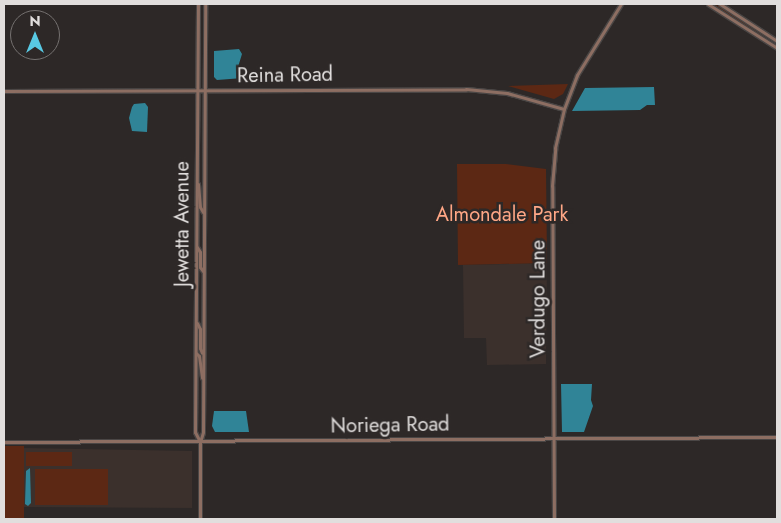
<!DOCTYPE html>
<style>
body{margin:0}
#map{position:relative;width:781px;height:523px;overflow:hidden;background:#2d2827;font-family:Jost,sans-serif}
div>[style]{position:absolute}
.built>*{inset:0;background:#3b302c}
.green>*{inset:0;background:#5c2814}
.water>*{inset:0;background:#308497}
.roads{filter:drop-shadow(1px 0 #4a4645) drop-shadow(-1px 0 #4a4645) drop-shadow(0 1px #4a4645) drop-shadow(0 -1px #4a4645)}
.secondary>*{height:3px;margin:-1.5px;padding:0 1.5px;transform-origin:1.5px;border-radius:1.5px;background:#8d6e62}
span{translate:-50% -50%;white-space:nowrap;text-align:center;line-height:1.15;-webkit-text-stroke:5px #2d2827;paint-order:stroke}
.street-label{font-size:20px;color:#e1dedd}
.park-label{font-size:20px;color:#ffa786}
.frame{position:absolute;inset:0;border:5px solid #e1dedd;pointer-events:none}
.north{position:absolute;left:10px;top:10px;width:50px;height:50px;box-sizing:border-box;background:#2d2827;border:1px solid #757170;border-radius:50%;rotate:0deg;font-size:14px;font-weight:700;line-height:20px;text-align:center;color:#e1dedd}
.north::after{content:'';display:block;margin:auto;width:18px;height:22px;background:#58c9e3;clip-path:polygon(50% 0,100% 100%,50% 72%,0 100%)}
</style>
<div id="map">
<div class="built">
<div style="clip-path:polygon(547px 263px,546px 364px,487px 365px,486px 338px,464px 338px,463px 265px)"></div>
<div style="clip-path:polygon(24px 448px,192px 451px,192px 508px,24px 507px)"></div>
</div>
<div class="green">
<div style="clip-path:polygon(715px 5px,719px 6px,777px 45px,735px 18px)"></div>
<div style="clip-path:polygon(568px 84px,563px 94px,554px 99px,508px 86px)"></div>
<div style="clip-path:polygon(457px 164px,506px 164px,546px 169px,547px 263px,458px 265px)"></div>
<div style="clip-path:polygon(4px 446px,24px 446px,24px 519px,4px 519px)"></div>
<div style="clip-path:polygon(26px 452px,72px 452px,72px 466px,26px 466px)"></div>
<div style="clip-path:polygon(35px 469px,108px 469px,108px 505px,35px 505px)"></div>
</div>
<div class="water">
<div style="clip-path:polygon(239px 49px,242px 54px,238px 67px,243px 78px,217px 80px,214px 77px,214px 51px)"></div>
<div style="clip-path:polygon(654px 87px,655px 105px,647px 105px,640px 110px,572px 111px,585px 88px)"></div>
<div style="clip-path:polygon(145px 103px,148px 107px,147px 132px,132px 131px,129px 118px,132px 107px,134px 104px)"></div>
<div style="clip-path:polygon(592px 384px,591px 400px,593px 406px,584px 432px,562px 432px,561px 384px)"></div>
<div style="clip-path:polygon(214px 411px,246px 411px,249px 432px,215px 432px,212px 426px)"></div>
<div style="clip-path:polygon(30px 468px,31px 503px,28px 506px,25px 504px,26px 471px)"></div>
</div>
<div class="roads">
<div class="secondary">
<div style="left:198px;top:4px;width:428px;rotate:90.4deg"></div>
<div style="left:195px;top:432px;width:11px;rotate:63deg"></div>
<div style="left:708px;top:4px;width:82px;rotate:32.5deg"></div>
<div style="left:720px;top:4px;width:68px;rotate:33deg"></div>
<div style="left:4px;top:91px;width:462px;rotate:-0.2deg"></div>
<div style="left:466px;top:89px;width:41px;rotate:5.6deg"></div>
<div style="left:507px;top:93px;width:59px;rotate:15.7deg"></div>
<div style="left:198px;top:184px;width:23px;rotate:85deg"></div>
<div style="left:200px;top:207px;width:6px;rotate:59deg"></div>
<div style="left:197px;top:247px;width:6px;rotate:59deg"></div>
<div style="left:200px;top:252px;width:15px;rotate:90deg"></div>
<div style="left:200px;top:267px;width:5px;rotate:53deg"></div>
<div style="left:197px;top:323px;width:7px;rotate:63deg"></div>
<div style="left:200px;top:329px;width:19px;rotate:90deg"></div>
<div style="left:200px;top:348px;width:5px;rotate:68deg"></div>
<div style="left:196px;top:353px;width:4px;rotate:45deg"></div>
<div style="left:199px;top:356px;width:22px;rotate:82deg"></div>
<div style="left:4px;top:442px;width:773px;rotate:-0.37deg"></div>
<div style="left:200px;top:519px;width:77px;rotate:-90deg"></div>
<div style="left:200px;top:442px;width:10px;rotate:-73deg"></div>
<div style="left:203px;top:432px;width:428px;rotate:-89.7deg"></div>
<div style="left:554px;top:519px;width:333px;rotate:-90.3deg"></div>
<div style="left:552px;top:186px;width:38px;rotate:-85deg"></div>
<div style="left:555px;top:148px;width:40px;rotate:-77deg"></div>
<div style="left:564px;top:109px;width:36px;rotate:-69deg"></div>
<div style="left:577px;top:75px;width:84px;rotate:-58.2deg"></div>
</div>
</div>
<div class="street-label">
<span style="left:285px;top:75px;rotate:-1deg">Reina Road</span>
<span style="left:182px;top:224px;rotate:-90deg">Jewetta Avenue</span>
<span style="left:538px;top:299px;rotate:-90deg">Verdugo Lane</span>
<span style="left:390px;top:425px;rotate:-1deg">Noriega Road</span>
</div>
<div class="park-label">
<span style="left:502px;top:214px">Almondale Park</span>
</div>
<div class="frame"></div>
<div class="north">N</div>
</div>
